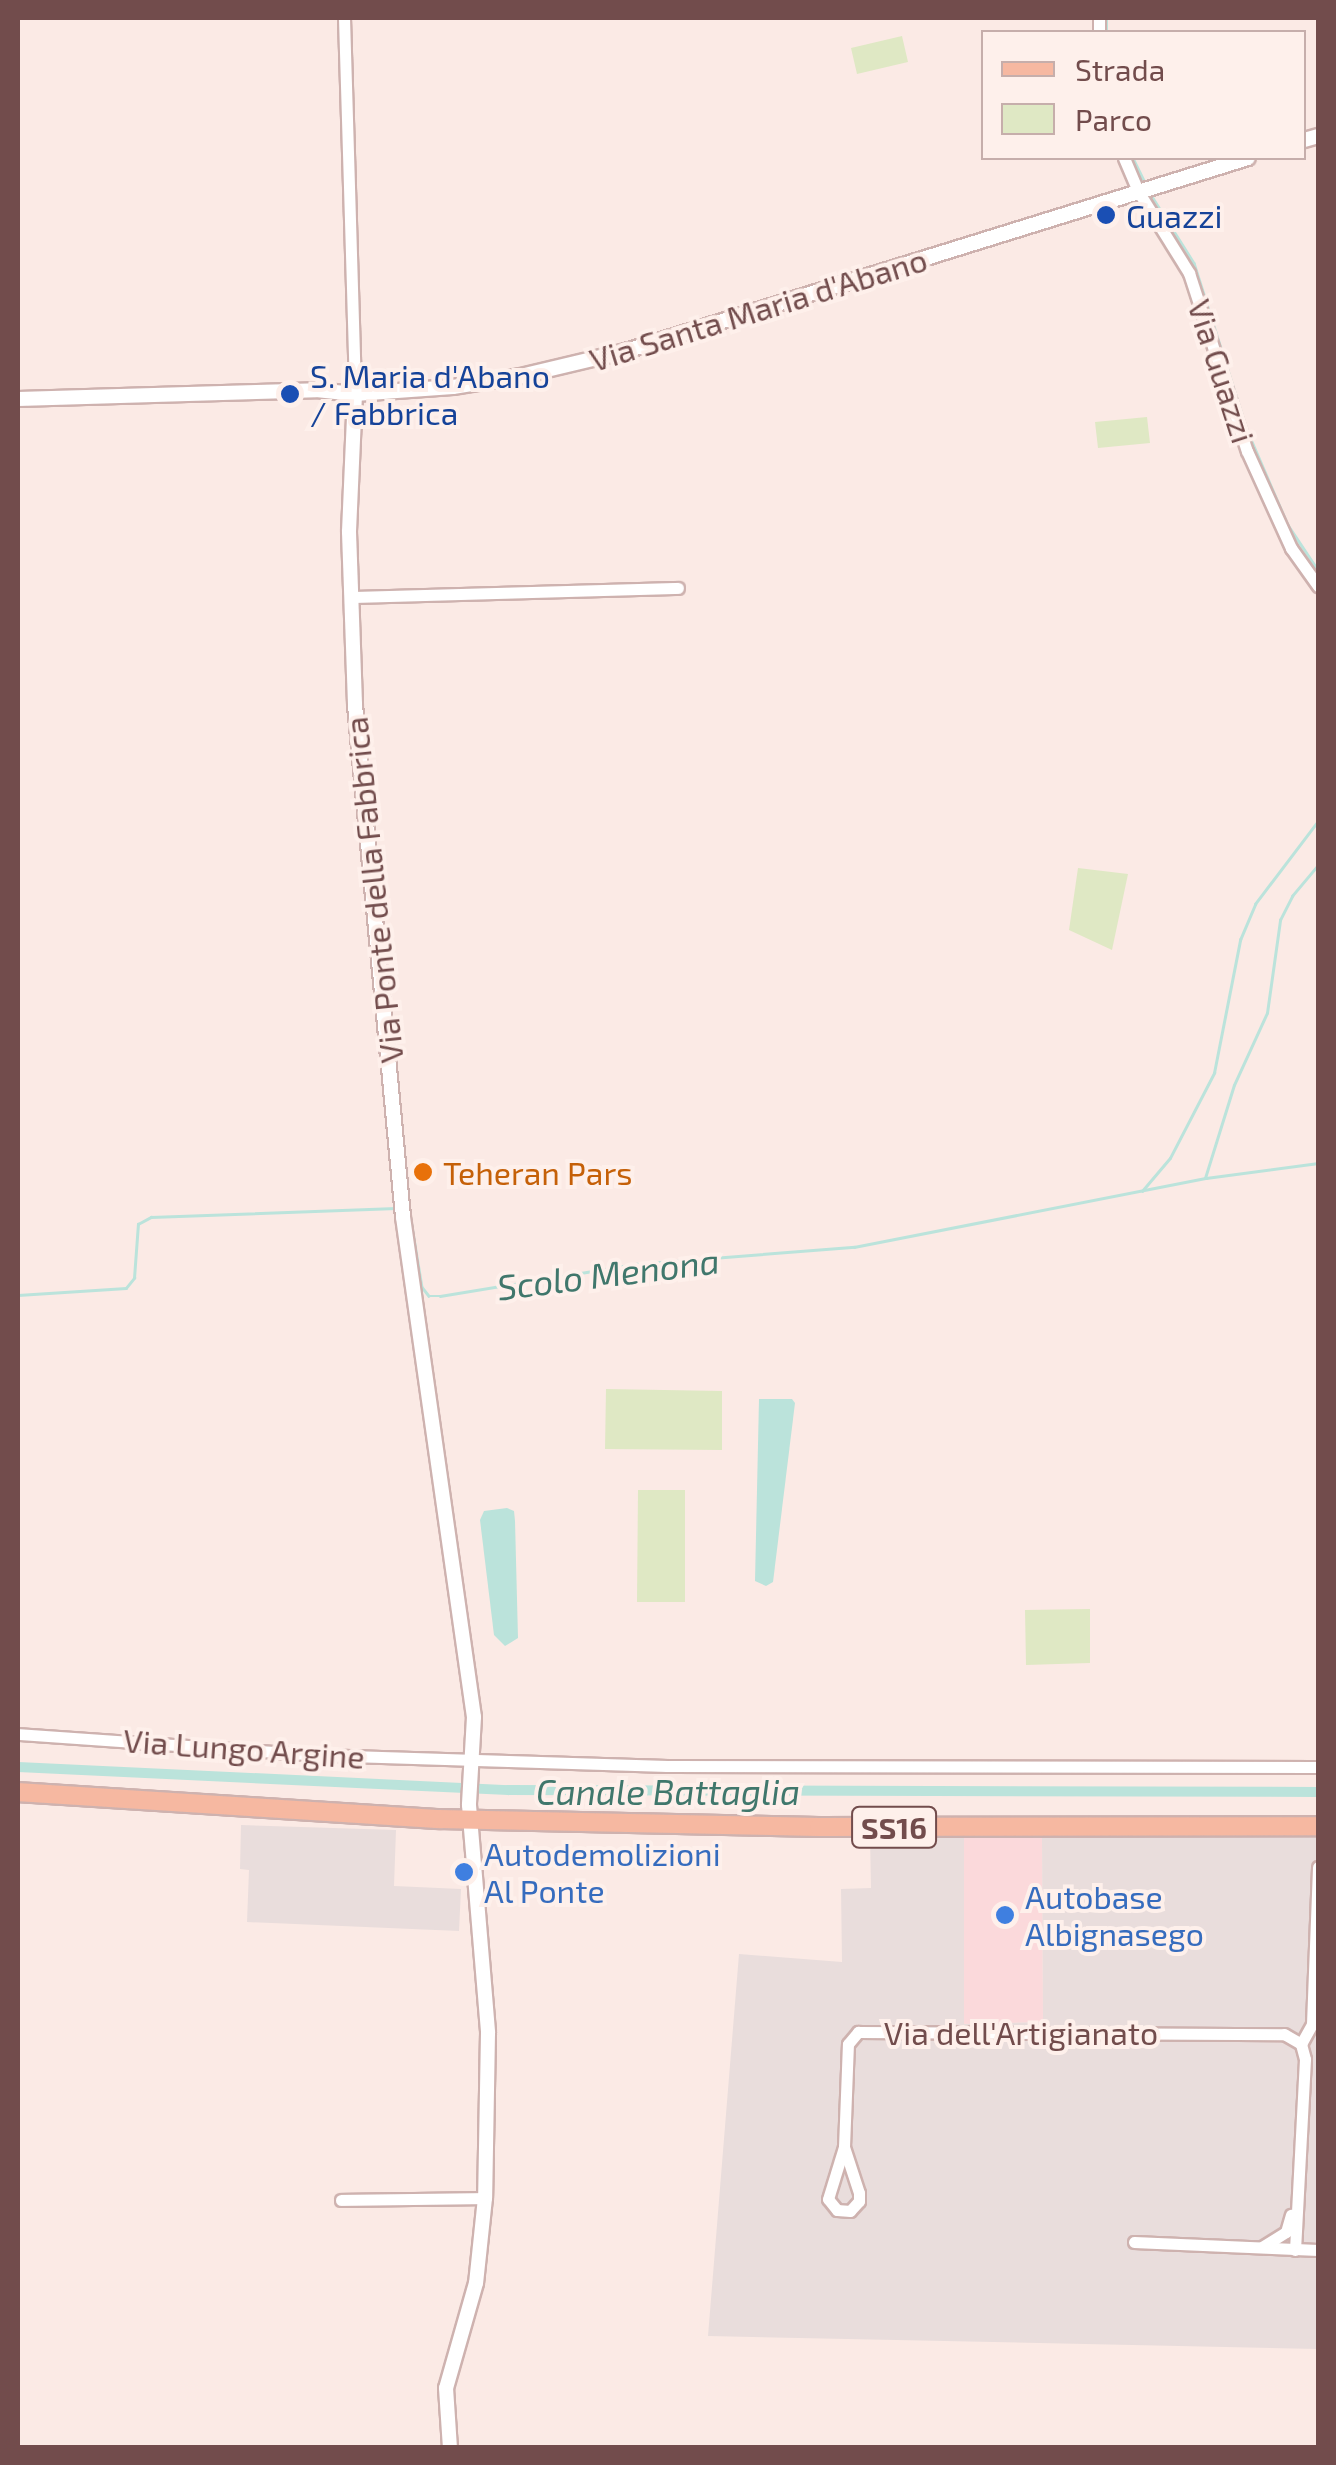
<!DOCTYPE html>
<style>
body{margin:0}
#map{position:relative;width:1336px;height:2465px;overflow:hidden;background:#fbeae5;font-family:"Exo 2",sans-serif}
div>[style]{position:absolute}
.commercial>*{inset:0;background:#fbd9db}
.industrial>*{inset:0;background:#e9dddc}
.green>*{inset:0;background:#dfe8c4}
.water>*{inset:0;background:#bbe3db}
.stream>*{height:2.5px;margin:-1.25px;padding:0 1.25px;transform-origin:1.25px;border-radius:1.25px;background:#bbe3db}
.canal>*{height:10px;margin:-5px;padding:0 5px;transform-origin:5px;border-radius:5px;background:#bbe3db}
.roads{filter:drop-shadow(2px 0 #ceb2af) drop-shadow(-2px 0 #ceb2af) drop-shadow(0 2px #ceb2af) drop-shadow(0 -2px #ceb2af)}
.minor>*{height:11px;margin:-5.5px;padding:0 5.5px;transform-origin:5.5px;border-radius:5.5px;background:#fff}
.tertiary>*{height:14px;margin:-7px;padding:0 7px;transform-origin:7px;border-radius:7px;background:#fff}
.primary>*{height:18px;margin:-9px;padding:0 9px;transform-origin:9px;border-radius:9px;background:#f6b8a1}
.dots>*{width:28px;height:28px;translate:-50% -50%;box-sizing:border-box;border:5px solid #fef0eb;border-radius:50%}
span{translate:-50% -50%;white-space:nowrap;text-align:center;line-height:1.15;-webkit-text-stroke:8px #fef0eb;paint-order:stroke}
.shield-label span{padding:2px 8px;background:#fef0eb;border:2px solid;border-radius:8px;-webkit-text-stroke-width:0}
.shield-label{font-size:30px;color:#724c4c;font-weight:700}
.transit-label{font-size:32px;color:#164399}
.left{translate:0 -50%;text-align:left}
.street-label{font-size:32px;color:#724c4c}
.food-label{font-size:32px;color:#c56008}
.shop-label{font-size:32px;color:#366cbe}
.water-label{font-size:35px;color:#40776c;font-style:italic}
.frame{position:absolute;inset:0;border:20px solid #724c4c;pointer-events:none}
.legend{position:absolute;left:981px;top:30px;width:325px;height:130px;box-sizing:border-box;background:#fef0eb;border:2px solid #c6aeab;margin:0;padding:12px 18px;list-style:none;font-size:30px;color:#724c4c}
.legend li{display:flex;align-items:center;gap:20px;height:50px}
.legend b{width:50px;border:2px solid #c6aeab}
</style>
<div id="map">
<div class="commercial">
<div style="clip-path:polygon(964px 1837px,1042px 1838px,1043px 2022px,963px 2024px)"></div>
</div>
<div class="industrial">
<div style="clip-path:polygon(241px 1825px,396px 1830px,394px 1886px,461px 1889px,459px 1931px,247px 1922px,249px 1870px,240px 1869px)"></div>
<div style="clip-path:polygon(1318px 1834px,1318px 2349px,708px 2336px,739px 1954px,842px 1962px,841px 1889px,871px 1888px,870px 1836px,964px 1837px,964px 2024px,1043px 2022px,1042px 1838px)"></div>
</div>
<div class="green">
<div style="clip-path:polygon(902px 36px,908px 62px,857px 74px,851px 48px)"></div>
<div style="clip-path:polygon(1147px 417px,1150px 443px,1098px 448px,1095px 422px)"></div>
<div style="clip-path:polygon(1078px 868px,1128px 874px,1112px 950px,1069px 930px)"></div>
<div style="clip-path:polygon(606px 1389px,722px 1391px,722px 1450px,605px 1449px)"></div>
<div style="clip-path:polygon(638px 1490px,685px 1490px,685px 1602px,637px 1602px)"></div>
<div style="clip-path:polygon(1090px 1609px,1090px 1663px,1026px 1665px,1025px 1610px)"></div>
</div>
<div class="water">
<div style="clip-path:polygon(759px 1399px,792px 1399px,795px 1403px,773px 1582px,766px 1586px,755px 1581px)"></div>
<div style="clip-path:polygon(507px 1508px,514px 1511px,515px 1521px,518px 1638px,505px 1646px,494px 1635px,480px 1520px,484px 1511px)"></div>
</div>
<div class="stream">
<div style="left:1106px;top:32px;width:14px;rotate:-90deg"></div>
<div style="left:1133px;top:158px;width:28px;rotate:64deg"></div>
<div style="left:1151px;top:195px;width:80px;rotate:57.7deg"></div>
<div style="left:1194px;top:263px;width:175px;rotate:72.4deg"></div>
<div style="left:1247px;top:430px;width:103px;rotate:66.7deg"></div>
<div style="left:1288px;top:525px;width:54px;rotate:56.3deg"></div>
<div style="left:1205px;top:1178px;width:97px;rotate:-72.7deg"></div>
<div style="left:1234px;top:1085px;width:79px;rotate:-65.4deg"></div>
<div style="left:1267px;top:1013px;width:94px;rotate:-82deg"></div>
<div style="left:1280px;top:920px;width:27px;rotate:-63deg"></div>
<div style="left:1292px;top:896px;width:40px;rotate:-50deg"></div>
<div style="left:1142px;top:1191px;width:43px;rotate:-49.7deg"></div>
<div style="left:1170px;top:1158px;width:96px;rotate:-62.6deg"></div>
<div style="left:1214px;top:1073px;width:136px;rotate:-78.9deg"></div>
<div style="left:1240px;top:940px;width:39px;rotate:-67deg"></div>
<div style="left:1255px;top:904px;width:104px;rotate:-52.8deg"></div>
<div style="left:409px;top:1208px;width:80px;rotate:80.7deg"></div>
<div style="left:422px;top:1287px;width:11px;rotate:52deg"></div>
<div style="left:429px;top:1296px;width:11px"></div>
<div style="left:440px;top:1296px;width:199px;rotate:-9.3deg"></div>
<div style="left:636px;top:1264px;width:219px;rotate:-4.5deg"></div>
<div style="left:854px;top:1247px;width:359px;rotate:-11.1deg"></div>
<div style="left:1206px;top:1178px;width:113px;rotate:-7.6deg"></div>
<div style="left:18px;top:1295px;width:108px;rotate:-3.7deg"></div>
<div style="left:126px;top:1288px;width:13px;rotate:-51deg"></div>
<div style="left:134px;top:1278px;width:54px;rotate:-85.8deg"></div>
<div style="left:138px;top:1224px;width:15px;rotate:-28deg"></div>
<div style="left:151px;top:1217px;width:245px;rotate:-2.1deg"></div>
</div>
<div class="canal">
<div style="left:18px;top:1767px;width:491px;rotate:2.7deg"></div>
<div style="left:508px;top:1790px;width:810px;rotate:0.14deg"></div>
</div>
<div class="roads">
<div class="minor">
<div style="left:344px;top:18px;width:376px;rotate:88.3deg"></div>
<div style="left:1099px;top:32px;width:14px;rotate:-90deg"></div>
<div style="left:1124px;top:158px;width:36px;rotate:67deg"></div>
<div style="left:1138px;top:191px;width:97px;rotate:58.1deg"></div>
<div style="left:1189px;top:273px;width:187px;rotate:72deg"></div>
<div style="left:1247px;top:451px;width:107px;rotate:65.6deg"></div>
<div style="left:1291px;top:548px;width:47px;rotate:54.6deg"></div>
<div style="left:350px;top:597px;width:328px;rotate:-1.6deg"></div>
<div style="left:18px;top:1734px;width:301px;rotate:4deg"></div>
<div style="left:318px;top:1755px;width:349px;rotate:1.8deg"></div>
<div style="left:667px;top:1766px;width:651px;rotate:0.09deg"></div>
<div style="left:1301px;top:2044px;width:23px;rotate:-61deg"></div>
<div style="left:1312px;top:2024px;width:157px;rotate:-87.8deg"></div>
<div style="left:844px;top:2147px;width:48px;rotate:71.9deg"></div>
<div style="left:859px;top:2193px;width:8px;rotate:90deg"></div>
<div style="left:859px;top:2201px;width:13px;rotate:132deg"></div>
<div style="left:850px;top:2211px;width:13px;rotate:-176deg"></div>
<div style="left:837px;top:2210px;width:14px;rotate:-129deg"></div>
<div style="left:828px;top:2199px;width:54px;rotate:-72.9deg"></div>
<div style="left:844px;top:2147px;width:103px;rotate:-87.8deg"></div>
<div style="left:848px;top:2044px;width:16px;rotate:-50deg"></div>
<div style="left:858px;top:2032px;width:426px;rotate:0.3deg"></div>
<div style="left:1284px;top:2034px;width:20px;rotate:30deg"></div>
<div style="left:341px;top:2200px;width:144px;rotate:-0.8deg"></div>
<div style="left:1134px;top:2242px;width:184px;rotate:2.5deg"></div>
<div style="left:1262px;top:2247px;width:28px;rotate:-32deg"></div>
<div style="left:1286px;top:2232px;width:18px;rotate:-74deg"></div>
<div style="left:1295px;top:2250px;width:191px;rotate:-87deg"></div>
<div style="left:1305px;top:2059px;width:16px;rotate:-105deg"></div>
</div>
<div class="tertiary">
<div style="left:1304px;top:140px;width:15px;rotate:-16deg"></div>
<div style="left:355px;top:394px;width:138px;rotate:92.5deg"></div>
<div style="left:349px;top:532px;width:173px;rotate:88deg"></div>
<div style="left:355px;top:705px;width:514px;rotate:84.64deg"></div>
<div style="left:403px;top:1217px;width:505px;rotate:81.92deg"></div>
<div style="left:474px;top:1717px;width:88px;rotate:93.3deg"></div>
<div style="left:469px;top:1805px;width:229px;rotate:85.2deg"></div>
<div style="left:488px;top:2033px;width:165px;rotate:91deg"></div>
<div style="left:485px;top:2198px;width:85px;rotate:96deg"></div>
<div style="left:476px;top:2283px;width:109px;rotate:105.9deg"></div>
<div style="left:446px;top:2388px;width:60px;rotate:86.2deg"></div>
<div style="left:18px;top:399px;width:298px;rotate:-1.7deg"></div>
<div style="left:316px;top:390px;width:39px;rotate:6deg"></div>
<div style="left:355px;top:394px;width:98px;rotate:-4.1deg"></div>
<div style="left:453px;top:387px;width:69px;rotate:-9.2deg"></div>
<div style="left:521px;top:376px;width:108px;rotate:-13.4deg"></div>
<div style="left:626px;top:351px;width:651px;rotate:-17.24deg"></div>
</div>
<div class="primary">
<div style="left:18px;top:1792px;width:422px;rotate:3.7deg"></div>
<div style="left:439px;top:1819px;width:380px;rotate:1.2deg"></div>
<div style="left:819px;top:1827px;width:499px;rotate:-0.1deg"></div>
</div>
</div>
<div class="dots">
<div style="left:1106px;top:215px;background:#1a4fb4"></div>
<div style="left:290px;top:394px;background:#1a4fb4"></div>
<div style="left:423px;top:1172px;background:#e8710a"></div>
<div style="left:464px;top:1872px;background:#3f7fe0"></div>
<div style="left:1005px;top:1915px;background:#3f7fe0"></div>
</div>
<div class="shield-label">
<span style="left:894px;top:1827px">SS16</span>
</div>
<div class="transit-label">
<span class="left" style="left:1126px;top:215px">Guazzi</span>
<span class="left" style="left:310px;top:394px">S. Maria d'Abano<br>/ Fabbrica</span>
</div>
<div class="street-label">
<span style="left:758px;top:309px;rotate:-17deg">Via Santa Maria d'Abano</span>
<span style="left:1222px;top:371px;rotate:72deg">Via Guazzi</span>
<span style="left:373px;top:890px;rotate:-96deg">Via Ponte della Fabbrica</span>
<span style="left:244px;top:1748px;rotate:4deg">Via Lungo Argine</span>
<span style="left:1021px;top:2032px">Via dell'Artigianato</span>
</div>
<div class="food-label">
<span class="left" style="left:443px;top:1172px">Teheran Pars</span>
</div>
<div class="shop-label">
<span class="left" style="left:484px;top:1872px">Autodemolizioni<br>Al Ponte</span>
<span class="left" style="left:1025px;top:1915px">Autobase<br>Albignasego</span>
</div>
<div class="water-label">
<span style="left:608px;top:1273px;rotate:-7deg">Scolo Menona</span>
<span style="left:668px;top:1791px">Canale Battaglia</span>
</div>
<div class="frame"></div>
<ul class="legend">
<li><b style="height:12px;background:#f6b8a1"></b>Strada</li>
<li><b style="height:28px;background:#dfe8c4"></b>Parco</li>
</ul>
</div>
